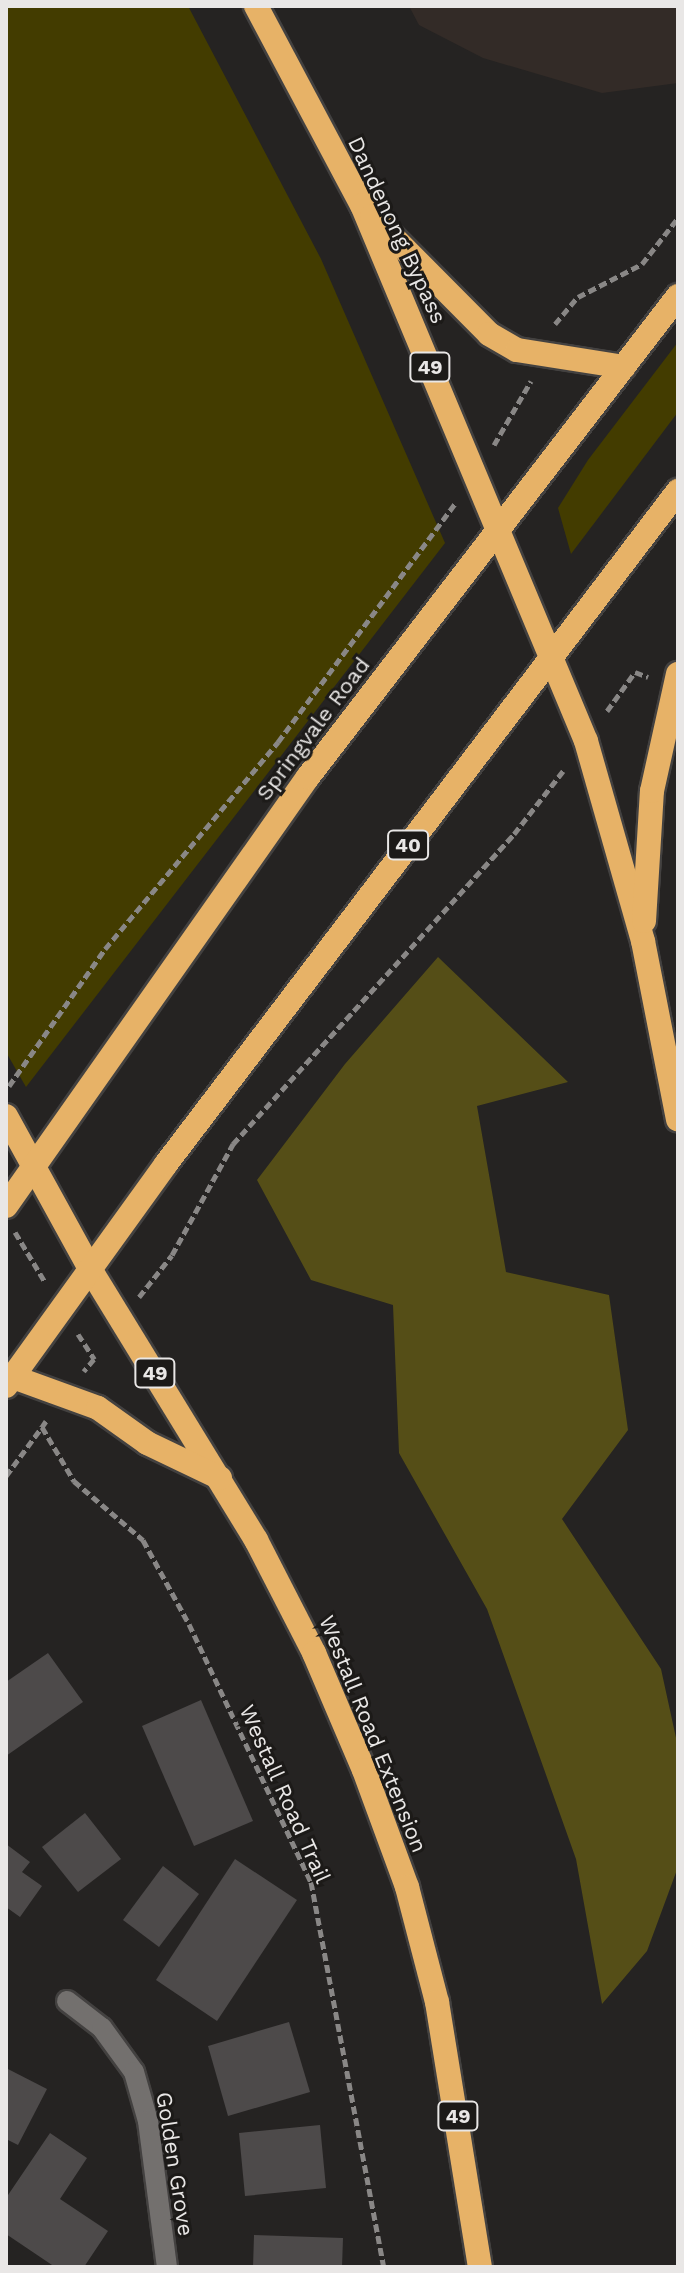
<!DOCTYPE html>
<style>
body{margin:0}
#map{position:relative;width:684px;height:2273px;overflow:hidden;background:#252322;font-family:"Work Sans",sans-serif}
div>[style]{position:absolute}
.built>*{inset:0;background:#332b27}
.green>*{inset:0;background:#433c00}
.forest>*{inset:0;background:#554e17}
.building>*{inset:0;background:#4d4a4a}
.path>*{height:5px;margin-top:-2.5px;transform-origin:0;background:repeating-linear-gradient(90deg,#898786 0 8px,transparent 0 12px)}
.roads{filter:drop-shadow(2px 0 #434140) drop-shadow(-2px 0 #434140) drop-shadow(0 2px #434140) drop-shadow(0 -2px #434140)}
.minor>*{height:20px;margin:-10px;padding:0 10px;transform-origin:10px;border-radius:10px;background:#73706e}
.highway>*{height:24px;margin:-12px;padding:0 12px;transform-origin:12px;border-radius:12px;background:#e7b267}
span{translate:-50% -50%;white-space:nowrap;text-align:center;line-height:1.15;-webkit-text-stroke:6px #1c1a18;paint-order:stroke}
.shield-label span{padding:2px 6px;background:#1c1a18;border:2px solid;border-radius:6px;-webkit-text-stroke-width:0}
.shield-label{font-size:20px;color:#e9e7e6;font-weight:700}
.street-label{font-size:22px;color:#e9e7e6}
.frame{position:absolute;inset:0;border:8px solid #e9e7e6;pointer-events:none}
</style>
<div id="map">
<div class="built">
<div style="clip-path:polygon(409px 6px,678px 6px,678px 83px,602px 93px,483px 58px,419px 25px)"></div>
</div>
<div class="green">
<div style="clip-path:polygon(6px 6px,188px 6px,321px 259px,445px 543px,26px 1087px,6px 1052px)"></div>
<div style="clip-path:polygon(678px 342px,678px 412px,571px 554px,558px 508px,588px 460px)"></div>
</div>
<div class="forest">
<div style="clip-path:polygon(438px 957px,568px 1082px,477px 1106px,506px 1272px,609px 1295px,628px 1430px,562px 1519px,661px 1669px,678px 1747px,678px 1867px,647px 1951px,602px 2004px,576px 1859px,487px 1609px,399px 1453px,393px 1305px,311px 1280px,257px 1180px,345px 1064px)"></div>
</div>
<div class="building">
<div style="clip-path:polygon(48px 1653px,83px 1702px,6px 1756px,6px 1682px)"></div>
<div style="clip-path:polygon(201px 1700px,253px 1821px,194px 1846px,142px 1726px)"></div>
<div style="clip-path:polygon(85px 1813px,121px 1859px,78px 1892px,42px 1847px)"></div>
<div style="clip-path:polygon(6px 1844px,30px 1862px,22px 1872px,42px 1886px,20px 1917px,6px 1907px)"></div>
<div style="clip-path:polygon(235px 1859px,297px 1900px,217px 2021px,156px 1980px)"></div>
<div style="clip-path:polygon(163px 1866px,199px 1894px,159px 1947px,123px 1920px)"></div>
<div style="clip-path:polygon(289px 2022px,310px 2092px,228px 2116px,208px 2046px)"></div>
<div style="clip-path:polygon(6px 2068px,47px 2089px,18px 2145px,6px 2139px)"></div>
<div style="clip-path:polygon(320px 2125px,326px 2188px,245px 2196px,239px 2133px)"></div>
<div style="clip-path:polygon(50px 2133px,87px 2158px,60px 2199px,108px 2231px,84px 2267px,55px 2267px,6px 2234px,6px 2198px)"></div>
<div style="clip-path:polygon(254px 2235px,343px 2238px,342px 2267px,253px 2267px)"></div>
</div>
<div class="path">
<div style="left:555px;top:324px;width:35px;rotate:-50deg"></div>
<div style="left:578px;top:297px;width:72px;rotate:-27.3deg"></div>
<div style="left:642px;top:264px;width:58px;rotate:-52deg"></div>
<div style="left:494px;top:445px;width:74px;rotate:-60deg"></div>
<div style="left:607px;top:711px;width:48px;rotate:-54.3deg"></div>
<div style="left:635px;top:672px;width:14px;rotate:21deg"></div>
<div style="left:9px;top:1086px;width:167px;rotate:-55deg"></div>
<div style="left:105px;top:949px;width:270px;rotate:-50.1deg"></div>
<div style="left:278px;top:742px;width:297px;rotate:-53.4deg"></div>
<div style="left:15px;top:1232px;width:58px;rotate:59deg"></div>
<div style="left:139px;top:1297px;width:53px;rotate:-51.8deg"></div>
<div style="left:172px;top:1255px;width:127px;rotate:-61.2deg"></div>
<div style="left:233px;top:1144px;width:418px;rotate:-47.8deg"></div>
<div style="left:514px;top:834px;width:80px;rotate:-52.1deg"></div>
<div style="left:78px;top:1334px;width:30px;rotate:57deg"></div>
<div style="left:94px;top:1359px;width:16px;rotate:130deg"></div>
<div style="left:46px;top:1421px;width:7px;rotate:124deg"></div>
<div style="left:42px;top:1427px;width:63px;rotate:59.3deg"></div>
<div style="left:74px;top:1481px;width:91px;rotate:40.5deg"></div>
<div style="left:143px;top:1540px;width:96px;rotate:61.3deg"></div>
<div style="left:189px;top:1624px;width:285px;rotate:64.7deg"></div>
<div style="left:311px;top:1882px;width:392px;rotate:79.3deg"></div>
<div style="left:6px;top:1476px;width:61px;rotate:-53.7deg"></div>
</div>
<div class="roads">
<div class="minor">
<div style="left:67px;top:2001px;width:44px;rotate:37.6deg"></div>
<div style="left:102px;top:2028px;width:54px;rotate:54deg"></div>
<div style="left:134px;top:2072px;width:51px;rotate:74.1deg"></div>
<div style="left:148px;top:2121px;width:147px;rotate:82.6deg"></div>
</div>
<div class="highway">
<div style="left:256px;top:6px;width:225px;rotate:62deg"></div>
<div style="left:362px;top:205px;width:581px;rotate:67.32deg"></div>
<div style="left:586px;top:741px;width:208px;rotate:74.1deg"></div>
<div style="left:643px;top:941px;width:182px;rotate:78.9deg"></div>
<div style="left:372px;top:216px;width:166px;rotate:45.2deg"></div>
<div style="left:489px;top:334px;width:32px;rotate:30deg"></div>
<div style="left:517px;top:350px;width:108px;rotate:9deg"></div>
<div style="left:644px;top:921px;width:130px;rotate:-86.5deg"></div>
<div style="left:652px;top:791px;width:120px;rotate:-77.5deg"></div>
<div style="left:6px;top:1116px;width:175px;rotate:61.2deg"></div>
<div style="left:90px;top:1269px;width:318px;rotate:58.5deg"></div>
<div style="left:256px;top:1540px;width:127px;rotate:62.8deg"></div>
<div style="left:314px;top:1653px;width:127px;rotate:66.9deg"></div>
<div style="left:364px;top:1770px;width:125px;rotate:69.8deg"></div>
<div style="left:407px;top:1887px;width:119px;rotate:75.4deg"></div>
<div style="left:437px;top:2002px;width:268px;rotate:80.8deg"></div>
<div style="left:6px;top:1206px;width:525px;rotate:-54.86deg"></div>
<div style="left:308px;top:777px;width:607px;rotate:-52.43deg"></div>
<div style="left:13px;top:1377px;width:90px;rotate:20deg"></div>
<div style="left:98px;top:1408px;width:60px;rotate:35.5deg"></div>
<div style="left:147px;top:1443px;width:81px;rotate:25.6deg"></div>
<div style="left:6px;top:1386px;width:274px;rotate:-54.2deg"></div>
<div style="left:166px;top:1164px;width:846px;rotate:-52.74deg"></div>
</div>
</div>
<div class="shield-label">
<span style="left:430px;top:367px">49</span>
<span style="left:408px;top:845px">40</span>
<span style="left:155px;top:1373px">49</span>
<span style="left:458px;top:2116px">49</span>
</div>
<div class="street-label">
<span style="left:397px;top:230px;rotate:65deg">Dandenong Bypass</span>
<span style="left:313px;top:729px;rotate:-53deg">Springvale Road</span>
<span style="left:373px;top:1734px;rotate:68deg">Westall Road Extension</span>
<span style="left:285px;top:1794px;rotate:66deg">Westall Road Trail</span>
<span style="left:175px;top:2164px;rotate:81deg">Golden Grove</span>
</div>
<div class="frame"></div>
</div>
